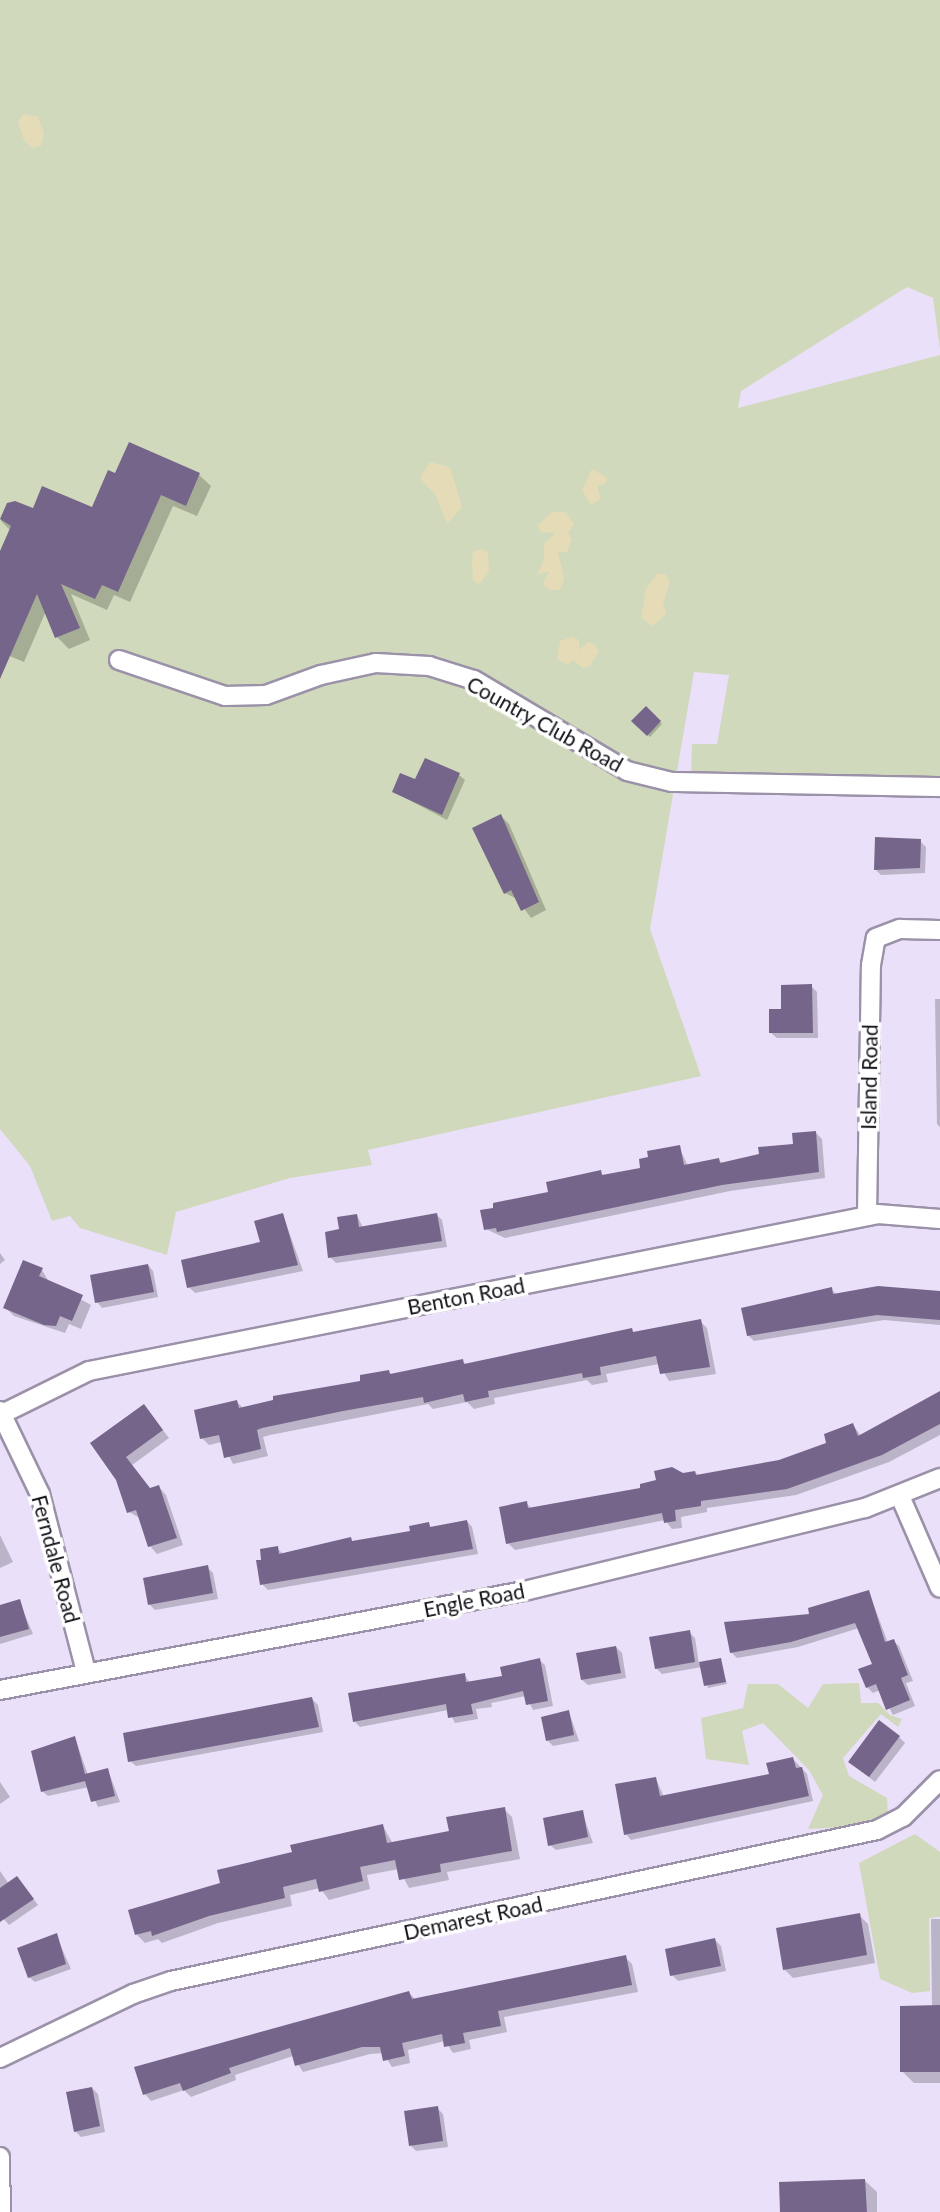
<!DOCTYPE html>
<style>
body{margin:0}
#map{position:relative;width:940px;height:2212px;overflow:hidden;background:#eae0f9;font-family:Lato,sans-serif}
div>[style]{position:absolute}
.green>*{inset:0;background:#d0d9bb}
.sand>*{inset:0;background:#e5dcb7}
.shadow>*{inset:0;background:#0003}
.building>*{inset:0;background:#76658b}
.roads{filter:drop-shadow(2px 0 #9b91a8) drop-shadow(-2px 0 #9b91a8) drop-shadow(0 2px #9b91a8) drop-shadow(0 -2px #9b91a8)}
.street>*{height:18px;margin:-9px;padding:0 9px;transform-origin:9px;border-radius:9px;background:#fff}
span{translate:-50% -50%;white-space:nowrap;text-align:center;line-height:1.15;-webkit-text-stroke:7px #fff;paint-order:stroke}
.street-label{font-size:21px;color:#141119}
</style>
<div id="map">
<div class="green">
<div style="clip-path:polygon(0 0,940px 0,940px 349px,933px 298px,907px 287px,741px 391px,738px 408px,940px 355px,940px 785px,691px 777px,692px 744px,717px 744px,729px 675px,694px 672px,650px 929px,701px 1076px,368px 1150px,372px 1165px,290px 1178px,176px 1212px,167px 1255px,80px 1228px,70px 1216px,52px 1221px,30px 1166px,0 1129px)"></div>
<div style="clip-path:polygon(859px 1683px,861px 1703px,878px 1703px,890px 1715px,902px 1719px,898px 1727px,881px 1714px,843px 1758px,849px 1776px,887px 1798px,888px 1816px,845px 1827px,808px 1829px,823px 1795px,809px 1770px,763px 1723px,742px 1731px,749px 1765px,706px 1759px,701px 1718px,743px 1708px,748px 1684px,778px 1684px,808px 1708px,823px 1684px)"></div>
<div style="clip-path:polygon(915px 1834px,940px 1852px,940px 1917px,929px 1918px,930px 1991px,912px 1993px,880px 1979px,859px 1863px)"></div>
</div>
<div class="sand">
<div style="clip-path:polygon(23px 114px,38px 117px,44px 133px,41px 146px,32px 148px,24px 140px,18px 122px)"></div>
<div style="clip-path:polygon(430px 462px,450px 467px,462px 507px,447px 524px,436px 496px,420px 478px)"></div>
<div style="clip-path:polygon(592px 469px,607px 478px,605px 484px,597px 486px,601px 499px,591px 505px,582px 490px)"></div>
<div style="clip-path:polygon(552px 512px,566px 512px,574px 524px,568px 533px,572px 540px,567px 552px,558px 552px,564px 579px,560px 590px,550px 590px,543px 584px,549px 571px,537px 575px,544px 560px,544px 544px,556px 533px,540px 532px,538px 525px)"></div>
<div style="clip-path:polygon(481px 549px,488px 552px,489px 572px,479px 584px,473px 581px,472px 561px,473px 552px)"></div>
<div style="clip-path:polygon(657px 574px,665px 574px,670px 582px,663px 603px,666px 614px,653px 626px,641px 618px,646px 589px)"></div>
<div style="clip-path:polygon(573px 637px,579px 640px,579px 650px,588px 642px,595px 645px,599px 651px,590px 666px,583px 668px,573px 660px,568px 665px,557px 659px,560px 641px)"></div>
</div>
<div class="shadow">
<div style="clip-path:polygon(199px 475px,211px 486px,197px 516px,173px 506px,130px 602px,114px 595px,107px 610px,71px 594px,90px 640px,69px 649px,57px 637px,46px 611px,24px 662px,0 652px,0 575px,11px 531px,1px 521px,8px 504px,34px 510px,93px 510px,116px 476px)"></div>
<div style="clip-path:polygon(646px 708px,662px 724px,650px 737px,634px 721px)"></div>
<div style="clip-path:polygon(459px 775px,465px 780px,447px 820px,394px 792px,416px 782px)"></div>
<div style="clip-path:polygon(501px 816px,509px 824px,546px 910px,531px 918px,517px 899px,505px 893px)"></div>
<div style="clip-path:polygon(920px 841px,926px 847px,925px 873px,881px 875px,875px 869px)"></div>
<div style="clip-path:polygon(811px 986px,817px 992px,818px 1038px,777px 1038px,771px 1033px,782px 1011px)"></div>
<div style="clip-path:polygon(935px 999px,940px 999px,940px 1127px,937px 1124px)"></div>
<div style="clip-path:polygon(815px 1132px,822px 1139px,825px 1178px,730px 1191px,505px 1238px,486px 1229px,550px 1193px,600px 1172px,604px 1176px,642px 1169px,679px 1147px,688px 1166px,718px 1159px,723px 1164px,795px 1145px)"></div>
<div style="clip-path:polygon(436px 1214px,442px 1220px,447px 1247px,336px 1263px,330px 1257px,341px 1231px,357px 1215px,363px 1228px)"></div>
<div style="clip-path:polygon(283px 1215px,303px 1271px,195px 1293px,189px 1287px,262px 1243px)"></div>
<div style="clip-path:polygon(0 1253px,5px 1260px,0 1264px)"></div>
<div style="clip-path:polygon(148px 1265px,153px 1271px,158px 1297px,102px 1308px,97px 1302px)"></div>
<div style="clip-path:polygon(42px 1270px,49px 1282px,91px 1305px,81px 1329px,69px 1324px,65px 1333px,14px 1316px,5px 1307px)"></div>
<div style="clip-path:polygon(831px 1289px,837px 1295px,940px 1293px,940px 1325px,884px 1320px,754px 1341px,748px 1335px)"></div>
<div style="clip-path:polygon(700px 1321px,707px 1328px,716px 1374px,669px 1381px,659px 1364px,606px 1374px,608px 1382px,592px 1385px,587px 1380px,494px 1398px,495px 1404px,474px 1409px,467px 1402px,433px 1409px,428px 1404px,270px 1435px,263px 1437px,268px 1456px,233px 1464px,222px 1442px,209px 1445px,202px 1438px,237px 1402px,244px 1409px,362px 1382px,389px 1372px,393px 1376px,462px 1361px,467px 1365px,632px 1330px,635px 1334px)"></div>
<div style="clip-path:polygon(940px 1399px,940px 1435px,889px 1462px,796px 1495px,707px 1508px,707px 1512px,681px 1517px,682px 1528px,672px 1529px,665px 1520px,515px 1550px,508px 1543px,526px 1503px,532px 1509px,642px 1489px,683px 1475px,695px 1472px,699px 1476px,780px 1462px,829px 1444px,853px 1425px,861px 1436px)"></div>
<div style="clip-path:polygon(144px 1406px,169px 1438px,132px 1465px,151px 1490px,159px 1487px,166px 1495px,183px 1545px,157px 1554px,150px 1546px,140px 1518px,129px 1512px,118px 1479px)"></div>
<div style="clip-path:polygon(467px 1521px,472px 1527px,478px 1554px,268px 1590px,262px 1584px,263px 1561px,277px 1548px,283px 1554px,412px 1532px,428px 1524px,432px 1528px)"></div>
<div style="clip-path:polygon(0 1535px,13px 1562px,0 1568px)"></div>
<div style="clip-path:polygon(207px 1567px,213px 1573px,218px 1599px,155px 1610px,150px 1605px)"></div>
<div style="clip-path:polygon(869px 1592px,888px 1643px,893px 1641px,899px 1646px,913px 1681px,906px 1683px,915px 1706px,893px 1715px,880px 1690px,873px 1693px,867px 1687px,874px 1665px,859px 1628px,798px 1647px,737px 1658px,731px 1652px)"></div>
<div style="clip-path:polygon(19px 1601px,33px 1634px,0 1644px,0 1606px)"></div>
<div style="clip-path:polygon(689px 1632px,695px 1638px,699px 1664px,720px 1660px,727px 1684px,708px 1688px,702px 1667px,662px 1674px,656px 1668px)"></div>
<div style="clip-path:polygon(616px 1647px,622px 1653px,626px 1678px,588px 1685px,582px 1680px)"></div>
<div style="clip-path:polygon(539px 1660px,545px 1665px,553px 1706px,533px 1710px,526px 1696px,491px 1703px,492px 1707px,476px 1709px,478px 1719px,455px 1723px,448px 1710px,360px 1727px,355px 1722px,464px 1674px,470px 1683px,504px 1677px)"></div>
<div style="clip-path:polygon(312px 1699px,318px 1705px,323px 1732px,136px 1766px,130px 1761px)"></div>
<div style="clip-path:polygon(569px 1712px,579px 1741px,553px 1746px,548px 1741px)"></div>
<div style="clip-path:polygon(899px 1737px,905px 1743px,875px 1782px,856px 1767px)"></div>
<div style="clip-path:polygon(75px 1738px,88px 1775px,108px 1770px,120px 1802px,98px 1807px,89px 1787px,48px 1796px,42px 1791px)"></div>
<div style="clip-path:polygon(793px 1759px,807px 1774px,813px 1801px,631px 1840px,626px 1834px,656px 1779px,664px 1797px,771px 1775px)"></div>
<div style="clip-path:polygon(0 1782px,10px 1797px,0 1804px)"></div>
<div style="clip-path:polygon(504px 1809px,512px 1817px,520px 1859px,447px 1872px,449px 1880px,409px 1888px,399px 1869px,367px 1875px,370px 1889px,329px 1900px,320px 1888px,290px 1895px,292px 1906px,218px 1923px,162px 1943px,158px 1939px,145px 1943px,137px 1935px,222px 1884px,294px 1853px,383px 1826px,393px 1844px,451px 1832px)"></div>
<div style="clip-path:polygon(582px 1812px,593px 1843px,556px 1850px,550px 1845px)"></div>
<div style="clip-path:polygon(0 1871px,9px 1884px,17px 1878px,38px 1905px,9px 1925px,0 1915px)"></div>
<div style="clip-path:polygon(859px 1915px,868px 1924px,875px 1963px,793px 1978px,784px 1969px)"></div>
<div style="clip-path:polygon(931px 1919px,940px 1919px,940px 2083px,914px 2083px,902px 2071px,932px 2007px)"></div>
<div style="clip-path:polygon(56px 1935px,71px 1969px,35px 1982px,29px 1977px)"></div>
<div style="clip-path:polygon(715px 1940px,721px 1946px,726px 1971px,678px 1981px,672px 1975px)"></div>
<div style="clip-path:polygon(625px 1957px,632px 1964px,638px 1992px,504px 2017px,507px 2032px,469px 2040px,471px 2049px,453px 2053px,445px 2041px,408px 2050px,410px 2063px,392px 2067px,383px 2053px,370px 2054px,303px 2072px,293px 2056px,235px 2075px,236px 2080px,191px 2097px,184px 2090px,151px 2101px,145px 2094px,409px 1993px,416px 2000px)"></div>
<div style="clip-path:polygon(92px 2088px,98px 2094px,105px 2132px,81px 2137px,75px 2131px)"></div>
<div style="clip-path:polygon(437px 2108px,443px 2114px,448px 2147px,416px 2151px,411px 2146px)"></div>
<div style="clip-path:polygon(865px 2181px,877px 2192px,877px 2212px,781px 2212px)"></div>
</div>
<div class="building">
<div style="clip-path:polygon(129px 442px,200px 473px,186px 506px,161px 495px,118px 592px,102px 585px,95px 599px,61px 584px,80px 628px,55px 638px,37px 594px,0 679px,0 551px,11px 526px,0 519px,7px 503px,15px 501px,33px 508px,42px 486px,92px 507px,108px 470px,115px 473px)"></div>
<div style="clip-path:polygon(646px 706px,661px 721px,647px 736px,631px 721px)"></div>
<div style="clip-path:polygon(425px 758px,460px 773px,442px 815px,392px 792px,400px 773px,415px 779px)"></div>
<div style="clip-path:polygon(501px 814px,539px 902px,521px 911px,511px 890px,504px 894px,472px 828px)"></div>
<div style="clip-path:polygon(875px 837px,921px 839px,920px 868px,874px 870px)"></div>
<div style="clip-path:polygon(812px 984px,813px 1033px,769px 1033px,769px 1009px,781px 1009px,781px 985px)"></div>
<div style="clip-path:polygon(816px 1131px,819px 1172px,722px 1185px,497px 1232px,496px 1228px,484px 1230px,480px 1210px,493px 1208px,493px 1203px,548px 1192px,546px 1182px,601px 1170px,602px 1175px,640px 1168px,639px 1159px,648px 1157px,647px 1151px,680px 1145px,684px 1165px,719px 1158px,720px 1163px,759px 1154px,758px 1147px,793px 1144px,792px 1133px)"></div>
<div style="clip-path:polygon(283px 1213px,298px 1265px,187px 1288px,181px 1260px,260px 1242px,254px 1221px)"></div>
<div style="clip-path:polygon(437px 1213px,442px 1241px,328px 1258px,325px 1232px,339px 1229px,337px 1217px,357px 1214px,359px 1227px)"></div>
<div style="clip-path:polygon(23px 1260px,43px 1268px,39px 1276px,83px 1295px,72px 1321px,60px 1316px,56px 1326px,44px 1325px,3px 1308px)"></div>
<div style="clip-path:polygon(148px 1264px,154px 1292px,95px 1303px,90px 1275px)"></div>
<div style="clip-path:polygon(878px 1286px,940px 1291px,940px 1320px,877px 1315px,747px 1336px,741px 1308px,832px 1287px,833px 1294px)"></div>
<div style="clip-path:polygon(701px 1319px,710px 1367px,660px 1374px,656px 1356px,600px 1367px,601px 1375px,583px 1378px,582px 1373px,488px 1391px,489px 1397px,465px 1402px,463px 1394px,424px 1403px,423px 1397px,343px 1411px,262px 1428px,257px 1430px,261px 1449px,224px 1458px,219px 1435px,200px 1439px,194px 1410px,237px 1400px,239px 1408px,273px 1400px,273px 1396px,360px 1381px,360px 1375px,389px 1370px,390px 1374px,463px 1359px,464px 1364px,632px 1328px,633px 1332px)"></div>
<div style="clip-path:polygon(940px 1391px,940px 1424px,882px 1455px,787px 1489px,701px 1501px,701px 1506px,675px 1510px,676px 1521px,664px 1523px,662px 1513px,506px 1544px,499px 1507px,527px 1501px,528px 1508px,640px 1488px,640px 1484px,656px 1480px,654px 1471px,672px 1467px,683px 1473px,695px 1471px,696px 1475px,779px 1460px,826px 1443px,824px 1434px,853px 1423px,858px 1436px)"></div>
<div style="clip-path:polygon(144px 1404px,163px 1430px,126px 1457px,150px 1488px,159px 1485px,177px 1538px,148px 1547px,136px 1510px,127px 1513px,116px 1480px,90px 1443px)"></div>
<div style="clip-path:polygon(467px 1520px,473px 1549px,260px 1585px,256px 1560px,261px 1560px,260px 1549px,278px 1546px,279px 1554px,351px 1537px,352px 1541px,410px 1531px,409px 1526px,429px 1522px,430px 1527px)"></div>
<div style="clip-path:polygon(208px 1565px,213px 1593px,148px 1605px,143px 1578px)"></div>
<div style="clip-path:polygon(869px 1590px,885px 1642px,894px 1639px,908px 1675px,901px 1678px,910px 1700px,886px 1710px,876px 1684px,866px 1688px,858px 1669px,872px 1664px,855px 1623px,791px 1642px,730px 1653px,724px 1622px,809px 1614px,808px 1608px)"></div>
<div style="clip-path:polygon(20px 1599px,29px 1629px,0 1637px,0 1605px)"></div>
<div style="clip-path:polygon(690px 1630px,695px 1662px,655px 1669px,649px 1637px)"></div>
<div style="clip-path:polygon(616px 1646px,621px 1673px,581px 1680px,576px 1653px)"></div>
<div style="clip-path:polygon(540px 1658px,548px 1701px,526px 1705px,523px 1691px,471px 1704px,473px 1714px,448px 1718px,446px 1704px,353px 1722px,348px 1693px,465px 1673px,466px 1682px,502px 1676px,500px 1667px)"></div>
<div style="clip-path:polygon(721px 1658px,726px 1682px,704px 1686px,699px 1662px)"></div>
<div style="clip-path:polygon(312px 1697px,319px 1727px,128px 1762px,123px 1733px)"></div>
<div style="clip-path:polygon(569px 1710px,574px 1735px,546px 1741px,541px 1717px)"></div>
<div style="clip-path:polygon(879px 1720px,900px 1736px,869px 1777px,848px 1762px)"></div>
<div style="clip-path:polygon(75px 1736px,85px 1774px,108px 1768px,115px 1796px,91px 1802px,85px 1781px,41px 1792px,31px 1751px)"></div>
<div style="clip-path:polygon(793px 1757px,796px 1768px,802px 1767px,809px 1796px,624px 1835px,615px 1784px,656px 1777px,660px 1796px,769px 1774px,766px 1763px)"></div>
<div style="clip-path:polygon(505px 1807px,512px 1851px,440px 1864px,441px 1872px,399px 1880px,395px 1860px,360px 1867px,363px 1881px,319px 1892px,316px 1879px,283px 1887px,285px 1898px,209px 1916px,152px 1936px,151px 1931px,135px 1935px,128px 1910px,220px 1883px,217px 1870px,292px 1852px,290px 1845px,383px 1824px,387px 1843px,449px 1831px,446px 1817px)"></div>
<div style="clip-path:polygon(583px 1810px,588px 1837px,548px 1846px,543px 1818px)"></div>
<div style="clip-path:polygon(17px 1876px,34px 1899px,0 1922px,0 1888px)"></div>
<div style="clip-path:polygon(860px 1913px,867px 1955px,783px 1970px,776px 1928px)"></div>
<div style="clip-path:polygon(57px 1933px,66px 1964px,28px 1978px,17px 1948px)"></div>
<div style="clip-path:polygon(715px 1938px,721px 1966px,670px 1976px,665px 1949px)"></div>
<div style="clip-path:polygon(626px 1955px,632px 1985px,498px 2011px,501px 2026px,463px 2033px,465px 2043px,444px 2047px,442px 2034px,402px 2043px,405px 2056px,383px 2061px,380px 2047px,362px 2047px,295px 2066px,290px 2048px,229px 2068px,231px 2073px,183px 2091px,180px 2083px,143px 2095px,134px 2067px,409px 1991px,412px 1999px)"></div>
<div style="clip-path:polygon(940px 2005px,940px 2072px,900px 2072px,900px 2006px)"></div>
<div style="clip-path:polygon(92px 2087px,100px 2126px,74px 2132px,66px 2092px)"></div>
<div style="clip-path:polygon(438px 2106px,443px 2141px,409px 2146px,404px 2111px)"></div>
<div style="clip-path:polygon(865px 2179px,867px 2212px,780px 2212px,779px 2182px)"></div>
</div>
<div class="roads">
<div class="street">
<div style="left:119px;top:660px;width:112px;rotate:18.8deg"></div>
<div style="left:225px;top:696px;width:41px;rotate:-1.4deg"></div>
<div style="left:266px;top:695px;width:59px;rotate:-20deg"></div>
<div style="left:321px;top:675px;width:56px;rotate:-12.3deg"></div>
<div style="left:376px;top:663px;width:53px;rotate:3.2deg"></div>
<div style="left:429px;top:666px;width:47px;rotate:17.3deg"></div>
<div style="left:474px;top:680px;width:178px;rotate:30.7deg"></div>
<div style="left:627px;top:771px;width:46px;rotate:13.7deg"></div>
<div style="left:672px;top:782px;width:268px;rotate:1.1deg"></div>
<div style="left:867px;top:1216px;width:251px;rotate:-89.1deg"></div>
<div style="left:871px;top:965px;width:27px;rotate:-80deg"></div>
<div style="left:876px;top:938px;width:26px;rotate:-21deg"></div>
<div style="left:900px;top:929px;width:40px;rotate:1.4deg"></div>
<div style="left:0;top:1411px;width:92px;rotate:64.3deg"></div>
<div style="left:40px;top:1494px;width:184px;rotate:75.5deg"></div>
<div style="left:2px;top:1414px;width:97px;rotate:-26.3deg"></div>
<div style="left:89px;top:1371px;width:804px;rotate:-11.25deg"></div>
<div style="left:878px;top:1214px;width:62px;rotate:4.6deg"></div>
<div style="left:900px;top:1496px;width:100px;rotate:66.5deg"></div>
<div style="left:0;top:1690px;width:533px;rotate:-10.7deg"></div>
<div style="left:524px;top:1591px;width:351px;rotate:-13.7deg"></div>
<div style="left:865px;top:1508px;width:81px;rotate:-21.8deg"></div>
<div style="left:0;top:2058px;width:148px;rotate:-25.7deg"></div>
<div style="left:133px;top:1994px;width:40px;rotate:-18.9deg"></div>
<div style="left:171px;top:1981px;width:722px;rotate:-12.07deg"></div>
<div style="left:877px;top:1830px;width:29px;rotate:-27deg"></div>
<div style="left:903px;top:1817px;width:52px;rotate:-45deg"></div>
<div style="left:0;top:2157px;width:55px;rotate:89deg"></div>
</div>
</div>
<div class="street-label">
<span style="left:545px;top:724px;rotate:29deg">Country Club Road</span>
<span style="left:869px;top:1077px;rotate:-89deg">Island Road</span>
<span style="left:466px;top:1296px;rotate:-11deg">Benton Road</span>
<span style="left:56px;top:1559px;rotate:75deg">Ferndale Road</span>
<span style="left:474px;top:1600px;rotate:-11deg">Engle Road</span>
<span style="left:473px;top:1918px;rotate:-12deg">Demarest Road</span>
</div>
</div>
